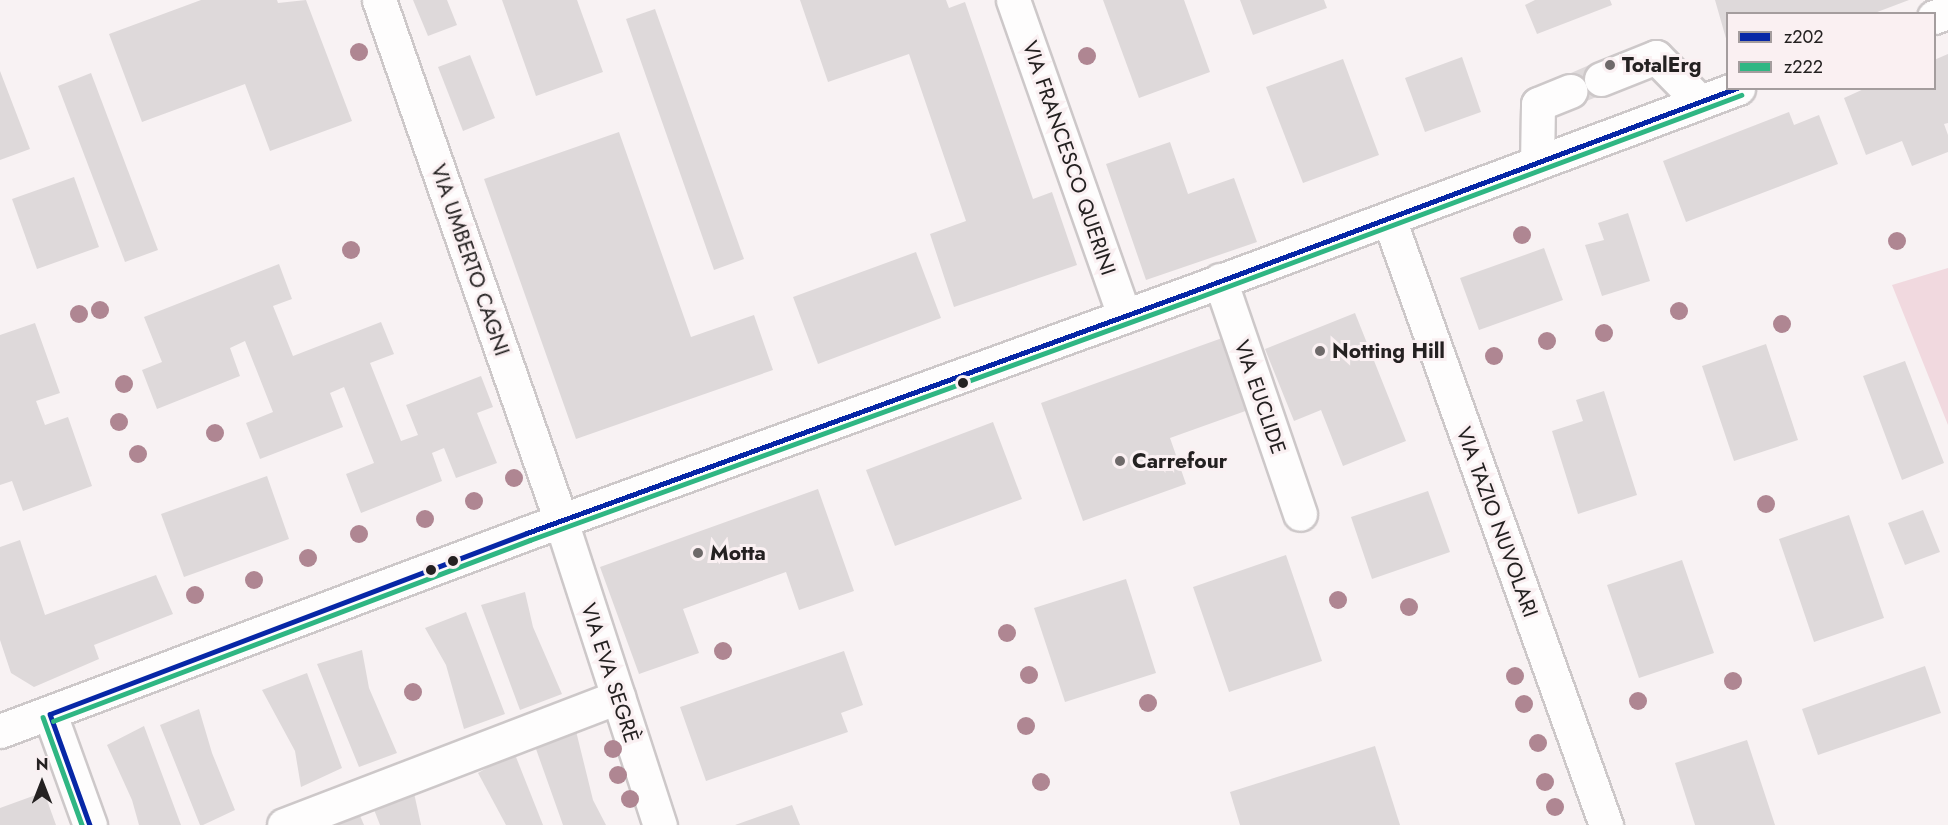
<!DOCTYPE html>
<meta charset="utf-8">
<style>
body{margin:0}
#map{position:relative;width:1948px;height:825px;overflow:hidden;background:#f8f2f3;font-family:Jost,sans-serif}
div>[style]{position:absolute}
.green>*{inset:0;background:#f1d9df}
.building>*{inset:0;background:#ded9da}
.roads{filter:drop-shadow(2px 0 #cdc8c9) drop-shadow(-2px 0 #cdc8c9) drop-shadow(0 2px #cdc8c9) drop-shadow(0 -2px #cdc8c9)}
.minor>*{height:33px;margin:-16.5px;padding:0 16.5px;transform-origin:16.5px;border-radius:16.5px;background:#fefdfd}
.bus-1>*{height:4.5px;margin:-2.25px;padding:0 2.25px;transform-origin:2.25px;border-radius:2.25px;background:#0727a6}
.bus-2>*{height:4.5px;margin:-2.25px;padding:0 2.25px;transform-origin:2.25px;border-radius:2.25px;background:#2fb683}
.trees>*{width:18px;height:18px;margin:-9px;border-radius:50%;background:#af8692}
.dots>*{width:16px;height:16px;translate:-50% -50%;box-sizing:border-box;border:3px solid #faf0f2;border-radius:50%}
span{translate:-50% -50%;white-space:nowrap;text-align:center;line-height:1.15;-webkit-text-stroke:6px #faf0f2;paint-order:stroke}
.poi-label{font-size:21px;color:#242121;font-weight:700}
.left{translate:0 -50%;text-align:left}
.street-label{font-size:21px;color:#242121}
.legend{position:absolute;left:1726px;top:12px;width:210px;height:78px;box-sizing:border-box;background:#faf0f2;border:2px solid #a49d9e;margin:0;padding:8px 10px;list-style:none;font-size:18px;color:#242121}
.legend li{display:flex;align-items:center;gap:12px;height:30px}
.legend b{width:30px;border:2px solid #a49d9e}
.north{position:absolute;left:12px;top:753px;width:60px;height:60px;-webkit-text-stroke:4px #faf0f2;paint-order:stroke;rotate:0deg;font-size:16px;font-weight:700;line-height:24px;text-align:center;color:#242121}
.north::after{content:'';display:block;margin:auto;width:21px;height:27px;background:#242121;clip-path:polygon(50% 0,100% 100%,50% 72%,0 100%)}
</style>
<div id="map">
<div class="green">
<div style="clip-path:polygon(1948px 268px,1948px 425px,1892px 285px)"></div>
</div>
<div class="building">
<div style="clip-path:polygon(201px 0,277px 0,278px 3px,306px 0,352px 121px,270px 151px,245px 84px,142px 122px,109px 34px)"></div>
<div style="clip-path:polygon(413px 0,447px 0,457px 25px,428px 36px)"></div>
<div style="clip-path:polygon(502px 0,577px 0,603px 72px,536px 96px)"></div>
<div style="clip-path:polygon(800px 0,946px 0,949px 8px,965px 2px,1033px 199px,1052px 192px,1077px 265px,954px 307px,930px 234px,966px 221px,909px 54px,828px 82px)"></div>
<div style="clip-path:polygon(1103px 0,1184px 0,1210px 72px,1139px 98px)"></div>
<div style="clip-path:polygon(1240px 0,1324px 0,1327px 8px,1253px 35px)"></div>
<div style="clip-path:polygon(1535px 0,1610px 0,1612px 5px,1537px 34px,1525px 5px)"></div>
<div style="clip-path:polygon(1715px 0,1909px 0,1872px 14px,1728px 14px,1727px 42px)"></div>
<div style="clip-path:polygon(655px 9px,744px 259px,714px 270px,626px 19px)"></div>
<div style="clip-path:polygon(1948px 54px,1948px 123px,1944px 124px,1948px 135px,1948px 152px,1912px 166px,1902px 141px,1866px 155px,1844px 98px,1866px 88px,1934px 88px,1934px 60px)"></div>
<div style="clip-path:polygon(470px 55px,495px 118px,463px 131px,438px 67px)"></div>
<div style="clip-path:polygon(1462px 57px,1481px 112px,1425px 132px,1405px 78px)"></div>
<div style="clip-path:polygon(1343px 59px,1379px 155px,1303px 183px,1266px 87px)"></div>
<div style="clip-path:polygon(1594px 63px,1606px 93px,1577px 105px,1564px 76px)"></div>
<div style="clip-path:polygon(0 71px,30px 149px,0 160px)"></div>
<div style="clip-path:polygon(91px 73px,158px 250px,125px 262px,58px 86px)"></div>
<div style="clip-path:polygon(1789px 112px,1794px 125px,1819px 115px,1838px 164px,1686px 222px,1663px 161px)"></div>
<div style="clip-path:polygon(619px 132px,691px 337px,754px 315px,773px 370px,576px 439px,484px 179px)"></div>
<div style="clip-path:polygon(1170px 142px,1188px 194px,1234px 178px,1257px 242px,1146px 280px,1106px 164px)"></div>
<div style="clip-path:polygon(74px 177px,99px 247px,37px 269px,12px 199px)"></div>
<div style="clip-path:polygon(1628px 213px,1650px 281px,1602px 296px,1585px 245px,1604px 240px,1598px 223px)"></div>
<div style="clip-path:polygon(1544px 248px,1563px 300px,1479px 330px,1460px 278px)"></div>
<div style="clip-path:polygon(916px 252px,941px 318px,818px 364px,793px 297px)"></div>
<div style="clip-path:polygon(279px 264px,292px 299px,273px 306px,293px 356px,381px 322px,394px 354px,370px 363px,401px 441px,418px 435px,406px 405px,481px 376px,493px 407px,477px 413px,497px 463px,456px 478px,444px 448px,432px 453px,442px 481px,361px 513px,346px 474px,374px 463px,344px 387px,330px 393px,343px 427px,260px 459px,246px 423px,273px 412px,245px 341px,230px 348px,240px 376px,157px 409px,142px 370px,162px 362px,144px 317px)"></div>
<div style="clip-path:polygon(1355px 313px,1406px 441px,1343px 466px,1321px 410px,1294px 421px,1265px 349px)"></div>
<div style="clip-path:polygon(35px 323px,60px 393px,36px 401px,45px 425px,68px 417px,92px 486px,23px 511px,12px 481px,0 485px,0 335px)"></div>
<div style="clip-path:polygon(1225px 337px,1251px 409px,1170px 438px,1186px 484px,1083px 521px,1041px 403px)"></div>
<div style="clip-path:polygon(1766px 344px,1798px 440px,1734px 461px,1702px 366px)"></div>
<div style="clip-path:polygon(1905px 361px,1944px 463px,1902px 480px,1863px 376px)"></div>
<div style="clip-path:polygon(1604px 391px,1637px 495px,1578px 514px,1552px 431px,1583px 421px,1576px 400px)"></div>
<div style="clip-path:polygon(993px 422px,1022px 499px,895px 546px,866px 470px)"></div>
<div style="clip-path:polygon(267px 476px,289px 539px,184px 577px,161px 514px)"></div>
<div style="clip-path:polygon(818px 489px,854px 591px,799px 610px,786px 572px,683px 609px,699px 653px,639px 674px,600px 567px)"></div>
<div style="clip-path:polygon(1428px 491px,1450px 552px,1372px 579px,1351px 517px)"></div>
<div style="clip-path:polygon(1923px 510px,1940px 552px,1905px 565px,1888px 523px)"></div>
<div style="clip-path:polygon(1849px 515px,1884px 618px,1814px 642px,1779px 539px)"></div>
<div style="clip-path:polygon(20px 540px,45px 615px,156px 575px,173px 614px,94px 645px,99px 659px,34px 687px,11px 673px,0 640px,0 547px)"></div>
<div style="clip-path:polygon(1286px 555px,1322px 661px,1229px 692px,1193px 587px)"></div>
<div style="clip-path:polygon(1682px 560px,1714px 653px,1639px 678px,1607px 585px)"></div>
<div style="clip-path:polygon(1126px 579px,1156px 673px,1065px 702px,1034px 608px)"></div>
<div style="clip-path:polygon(525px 592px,533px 627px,562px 694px,520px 710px,481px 605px)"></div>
<div style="clip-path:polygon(466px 612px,505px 714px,464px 729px,446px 665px,425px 628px)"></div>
<div style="clip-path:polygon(362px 650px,369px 688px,397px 753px,359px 767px,317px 664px)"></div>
<div style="clip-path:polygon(844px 651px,863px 705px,841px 713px,848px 732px,706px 781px,680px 707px)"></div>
<div style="clip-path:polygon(1925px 666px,1941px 713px,1818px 755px,1802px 709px)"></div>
<div style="clip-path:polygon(307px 673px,342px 768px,301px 787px,295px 751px,262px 690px)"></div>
<div style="clip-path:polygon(199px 709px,212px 753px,235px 810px,203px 825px,200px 825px,160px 725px)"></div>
<div style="clip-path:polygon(144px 726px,181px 825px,139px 825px,132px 800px,107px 745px)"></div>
<div style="clip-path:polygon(576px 731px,593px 800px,606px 825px,563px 825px,536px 749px)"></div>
<div style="clip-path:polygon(1747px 740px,1775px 825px,1695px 825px,1675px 763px)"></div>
<div style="clip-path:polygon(1375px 746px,1400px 825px,1240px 825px,1230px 792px)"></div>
<div style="clip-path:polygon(514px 752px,543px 825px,506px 825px,478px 773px)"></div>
<div style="clip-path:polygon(44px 792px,56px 825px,0 825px,0 808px)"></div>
<div style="clip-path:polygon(414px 793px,421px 825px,380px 825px,373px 807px)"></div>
<div style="clip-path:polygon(792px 805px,800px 825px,735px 825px)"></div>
<div style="clip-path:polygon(358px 811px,364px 825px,331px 825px)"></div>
</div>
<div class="roads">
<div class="minor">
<div style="left:379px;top:0;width:552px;rotate:70.74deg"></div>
<div style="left:561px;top:521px;width:320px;rotate:72deg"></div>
<div style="left:1013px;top:0;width:335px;rotate:70.6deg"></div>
<div style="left:1934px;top:17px;width:15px;rotate:-20deg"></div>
<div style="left:1601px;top:79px;width:59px;rotate:-21.8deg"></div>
<div style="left:1656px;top:57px;width:63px;rotate:45.6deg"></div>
<div style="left:1537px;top:163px;width:59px;rotate:-89deg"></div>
<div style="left:1538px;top:104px;width:35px;rotate:-22deg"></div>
<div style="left:1389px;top:219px;width:644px;rotate:70.3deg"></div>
<div style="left:1220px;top:280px;width:247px;rotate:71.1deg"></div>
<div style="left:50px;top:714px;width:118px;rotate:70.2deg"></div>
<div style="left:0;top:731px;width:563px;rotate:-20.59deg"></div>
<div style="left:527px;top:533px;width:706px;rotate:-19.95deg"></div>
<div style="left:1191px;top:292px;width:584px;rotate:-20.45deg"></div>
<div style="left:284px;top:825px;width:358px;rotate:-21deg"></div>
</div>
</div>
<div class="bus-1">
<div style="left:50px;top:714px;width:510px;rotate:-20.78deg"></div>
<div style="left:527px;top:533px;width:706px;rotate:-19.95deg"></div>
<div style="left:1191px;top:292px;width:583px;rotate:-20.49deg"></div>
<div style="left:50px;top:714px;width:118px;rotate:70.2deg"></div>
</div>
<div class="bus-2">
<div style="left:43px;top:717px;width:115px;rotate:70.1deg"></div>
<div style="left:53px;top:721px;width:510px;rotate:-20.78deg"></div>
<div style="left:530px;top:540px;width:706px;rotate:-19.95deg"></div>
<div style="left:1194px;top:299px;width:584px;rotate:-20.45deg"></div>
</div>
<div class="trees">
<div style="left:359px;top:52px"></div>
<div style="left:1087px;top:56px"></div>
<div style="left:1522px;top:235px"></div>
<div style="left:1897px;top:241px"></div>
<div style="left:351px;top:250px"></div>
<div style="left:100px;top:310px"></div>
<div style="left:1679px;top:311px"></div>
<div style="left:79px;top:314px"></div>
<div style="left:1782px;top:324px"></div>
<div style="left:1604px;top:333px"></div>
<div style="left:1547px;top:341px"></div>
<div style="left:1494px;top:356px"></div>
<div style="left:124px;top:384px"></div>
<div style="left:119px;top:422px"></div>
<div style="left:215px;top:433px"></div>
<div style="left:138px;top:454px"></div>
<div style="left:514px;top:478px"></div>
<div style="left:474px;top:501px"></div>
<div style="left:1766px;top:504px"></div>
<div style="left:425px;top:519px"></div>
<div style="left:359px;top:534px"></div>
<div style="left:308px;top:558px"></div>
<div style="left:254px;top:580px"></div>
<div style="left:195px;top:595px"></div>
<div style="left:1338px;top:600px"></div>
<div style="left:1409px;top:607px"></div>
<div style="left:1007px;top:633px"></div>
<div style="left:723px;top:651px"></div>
<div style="left:1029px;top:675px"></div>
<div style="left:1515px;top:676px"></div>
<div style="left:1733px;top:681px"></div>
<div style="left:413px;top:692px"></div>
<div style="left:1638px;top:701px"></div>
<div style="left:1148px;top:703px"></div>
<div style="left:1524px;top:704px"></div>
<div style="left:1026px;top:726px"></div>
<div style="left:1538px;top:743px"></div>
<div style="left:613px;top:749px"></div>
<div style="left:618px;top:775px"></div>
<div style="left:1041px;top:782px"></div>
<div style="left:1545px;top:782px"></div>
<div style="left:630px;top:799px"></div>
<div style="left:1555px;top:807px"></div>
</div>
<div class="dots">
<div style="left:1610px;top:65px;background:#6e6a6a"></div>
<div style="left:1320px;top:351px;background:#6e6a6a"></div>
<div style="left:963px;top:383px;background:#242121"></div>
<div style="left:1120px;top:461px;background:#6e6a6a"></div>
<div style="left:698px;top:553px;background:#6e6a6a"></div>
<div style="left:453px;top:561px;background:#242121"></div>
<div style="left:431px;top:570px;background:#242121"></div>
</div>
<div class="poi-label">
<span class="left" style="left:1622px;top:65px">TotalErg</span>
<span class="left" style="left:1332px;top:351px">Notting Hill</span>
<span class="left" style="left:1132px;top:461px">Carrefour</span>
<span class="left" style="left:710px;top:553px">Motta</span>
</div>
<div class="street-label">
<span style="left:1069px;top:158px;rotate:71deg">VIA FRANCESCO QUERINI</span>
<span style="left:470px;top:260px;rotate:71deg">VIA UMBERTO CAGNI</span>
<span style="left:1260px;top:397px;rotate:71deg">VIA EUCLIDE</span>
<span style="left:1497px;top:522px;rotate:70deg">VIA TAZIO NUVOLARI</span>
<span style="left:610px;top:673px;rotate:72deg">VIA EVA SEGRÈ</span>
</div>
<ul class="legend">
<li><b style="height:8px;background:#0727a6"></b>z202</li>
<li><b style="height:8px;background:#2fb683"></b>z222</li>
</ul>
<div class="north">N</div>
</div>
